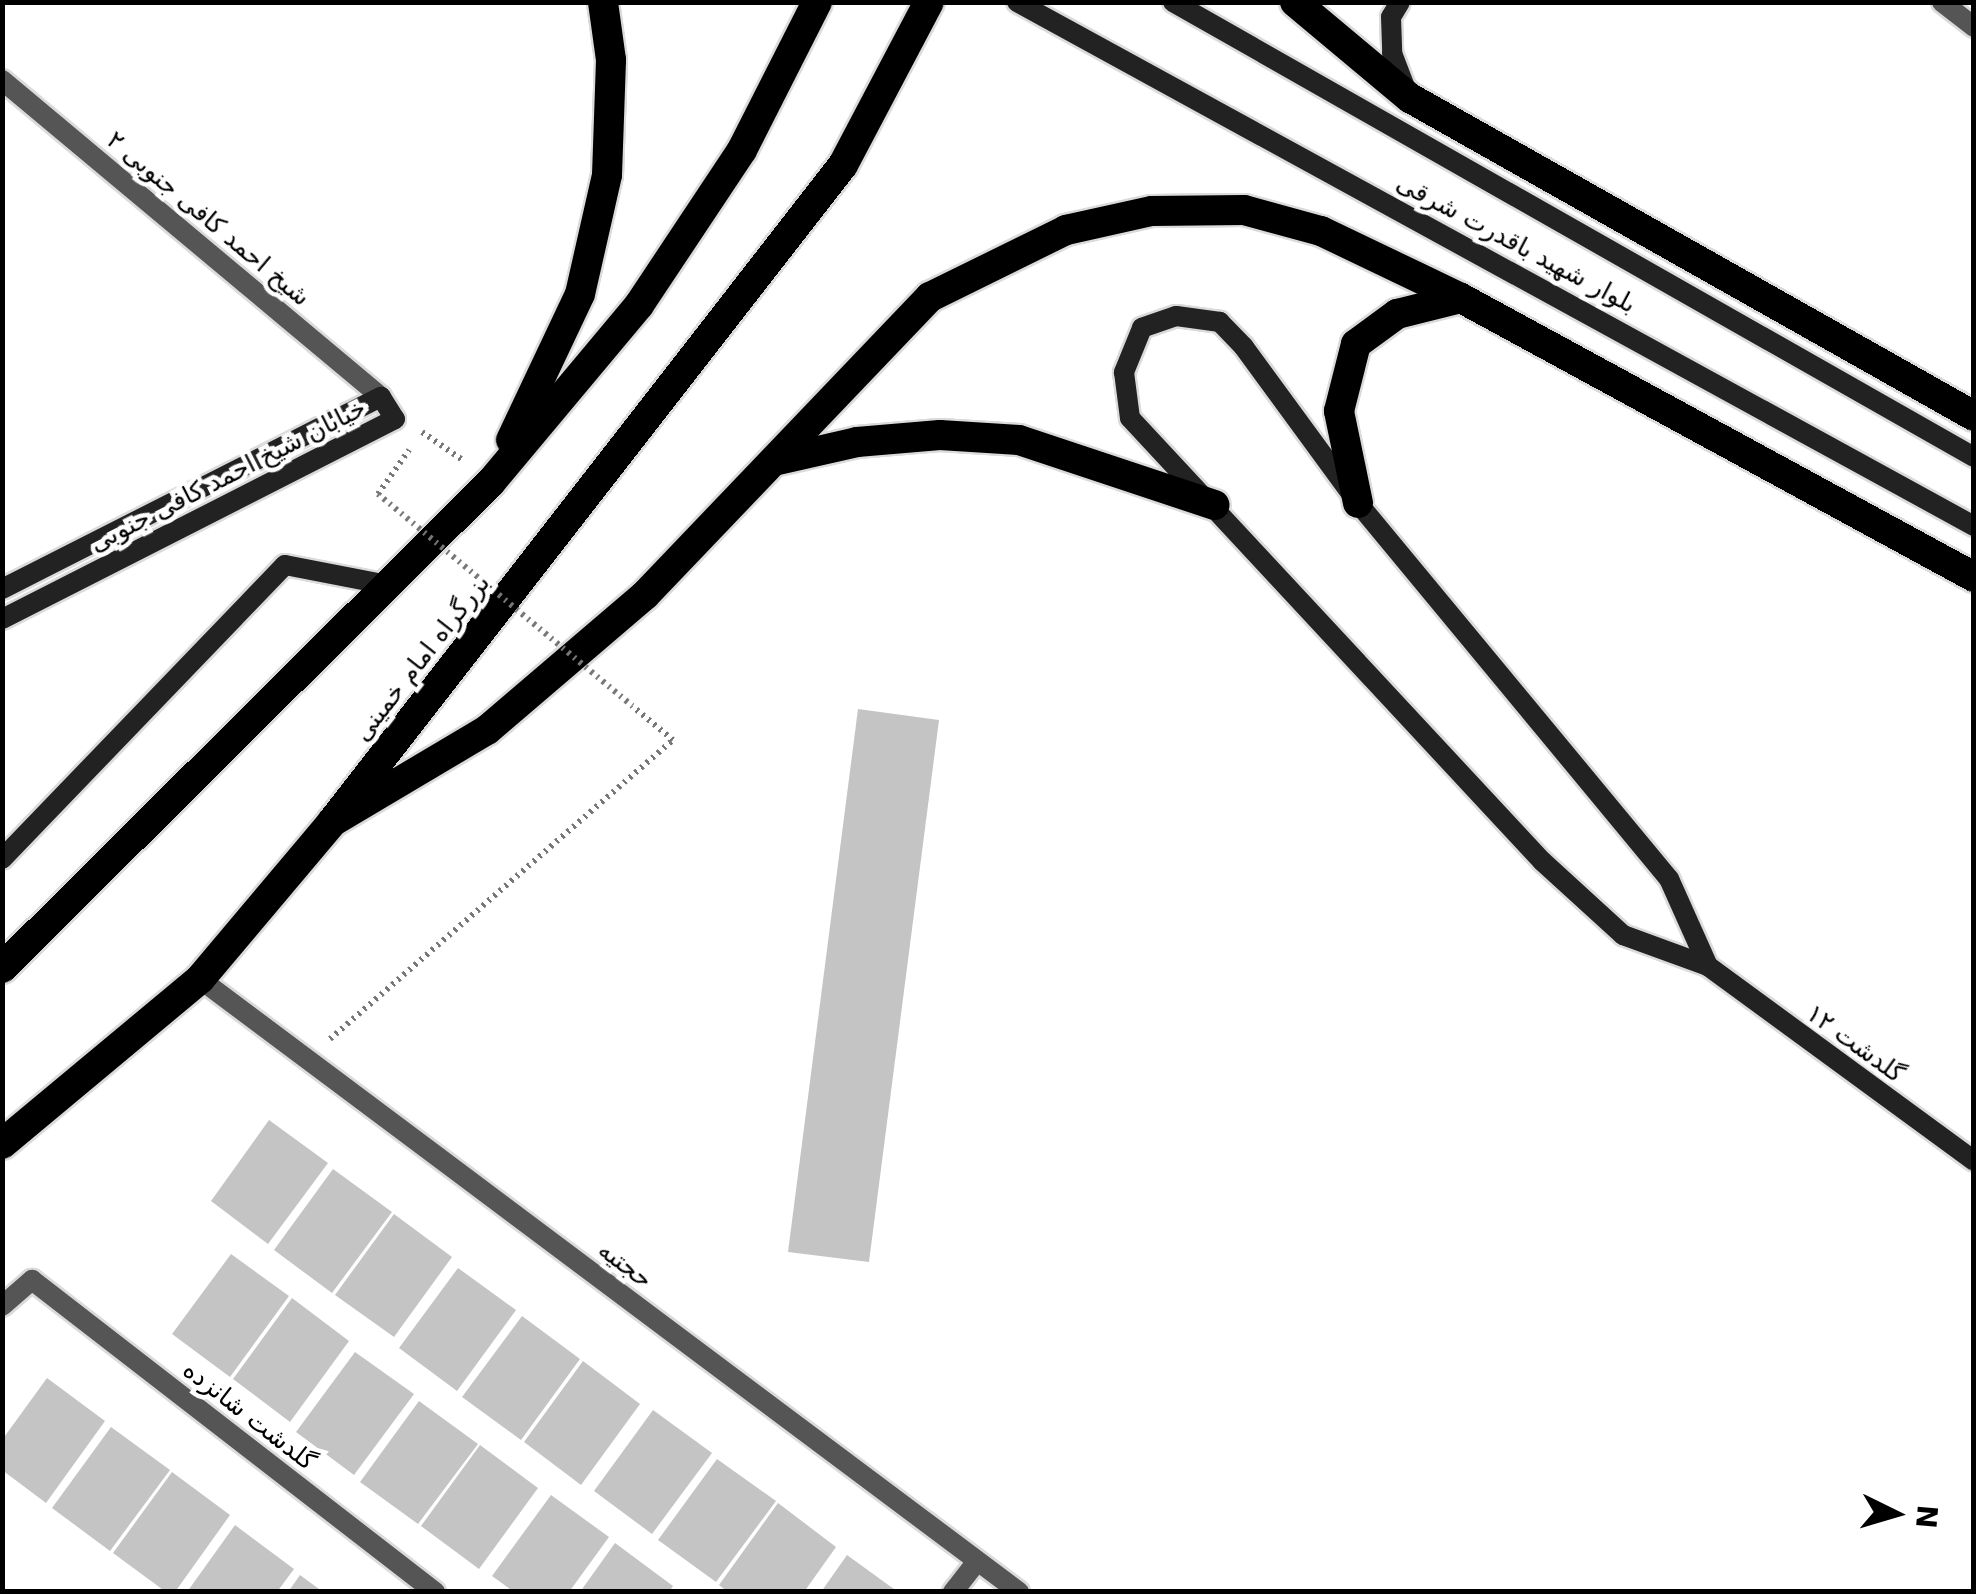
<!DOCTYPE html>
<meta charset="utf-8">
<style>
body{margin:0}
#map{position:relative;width:1976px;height:1594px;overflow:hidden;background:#fff;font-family:"DejaVu Sans","Noto Sans Arabic",sans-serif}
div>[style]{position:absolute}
.building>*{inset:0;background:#c4c4c4}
.path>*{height:6px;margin-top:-3px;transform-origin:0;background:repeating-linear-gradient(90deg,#777 0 2.5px,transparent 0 7.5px)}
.roads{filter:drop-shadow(2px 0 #dbdbdb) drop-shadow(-2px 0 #dbdbdb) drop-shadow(0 2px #dbdbdb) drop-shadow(0 -2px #dbdbdb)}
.street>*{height:20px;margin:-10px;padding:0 10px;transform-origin:10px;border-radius:10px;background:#555}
.secondary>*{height:20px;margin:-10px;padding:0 10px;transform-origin:10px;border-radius:10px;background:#222}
.highway>*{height:30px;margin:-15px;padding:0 15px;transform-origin:15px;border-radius:15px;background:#000}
.path-bridge>*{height:6px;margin-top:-3px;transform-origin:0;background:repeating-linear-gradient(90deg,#777 0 2.5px,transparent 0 7.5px)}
span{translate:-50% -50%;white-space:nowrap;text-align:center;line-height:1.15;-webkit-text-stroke:9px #fff;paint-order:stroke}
.street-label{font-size:25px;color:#000}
.frame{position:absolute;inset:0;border:5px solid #000;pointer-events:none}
.north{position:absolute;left:1846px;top:1464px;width:100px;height:100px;-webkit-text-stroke:8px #fff;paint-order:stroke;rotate:95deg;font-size:28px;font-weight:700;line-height:40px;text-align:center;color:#000}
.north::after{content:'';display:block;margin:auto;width:35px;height:45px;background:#000;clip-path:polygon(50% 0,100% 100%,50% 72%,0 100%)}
</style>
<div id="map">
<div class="building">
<div style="clip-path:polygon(858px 709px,939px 720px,869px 1262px,788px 1252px)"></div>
<div style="clip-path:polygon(269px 1120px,328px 1163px,268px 1244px,211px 1201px)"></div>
<div style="clip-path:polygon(333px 1169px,392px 1212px,332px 1293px,274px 1250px)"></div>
<div style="clip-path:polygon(394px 1214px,452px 1257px,394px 1337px,335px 1295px)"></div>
<div style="clip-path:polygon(231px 1254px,289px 1296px,230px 1377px,172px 1334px)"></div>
<div style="clip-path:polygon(458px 1268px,516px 1310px,457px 1391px,399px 1348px)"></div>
<div style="clip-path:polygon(292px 1298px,349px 1341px,290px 1422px,233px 1379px)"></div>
<div style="clip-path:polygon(522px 1316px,580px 1359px,521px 1440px,462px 1397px)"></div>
<div style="clip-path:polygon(355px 1352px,414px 1394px,354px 1475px,296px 1432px)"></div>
<div style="clip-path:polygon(583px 1361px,640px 1404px,581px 1485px,524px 1442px)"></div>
<div style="clip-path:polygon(47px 1378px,105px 1421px,46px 1503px,2px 1470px,2px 1440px)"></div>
<div style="clip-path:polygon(419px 1401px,478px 1444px,418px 1524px,360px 1482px)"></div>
<div style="clip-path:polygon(653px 1410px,712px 1453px,652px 1534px,594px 1491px)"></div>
<div style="clip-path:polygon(111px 1427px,170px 1470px,110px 1551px,52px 1508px)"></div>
<div style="clip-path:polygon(480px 1445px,538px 1488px,479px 1569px,421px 1526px)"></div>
<div style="clip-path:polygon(717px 1459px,776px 1501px,716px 1582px,658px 1540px)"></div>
<div style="clip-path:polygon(172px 1472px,230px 1515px,175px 1592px,166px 1592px,113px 1553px)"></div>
<div style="clip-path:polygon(551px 1495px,609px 1537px,569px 1592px,514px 1592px,492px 1576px)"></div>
<div style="clip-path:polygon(778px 1503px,836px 1547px,804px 1592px,728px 1592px,719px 1585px)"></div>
<div style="clip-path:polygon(235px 1525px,294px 1569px,277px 1592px,187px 1592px)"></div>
<div style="clip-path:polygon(615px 1543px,673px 1586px,669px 1592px,580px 1592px)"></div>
<div style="clip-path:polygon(847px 1555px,898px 1592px,821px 1592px)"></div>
<div style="clip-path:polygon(300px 1575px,323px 1592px,288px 1592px)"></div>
</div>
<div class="path">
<div style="left:422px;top:432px;width:51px;rotate:34.6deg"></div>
<div style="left:378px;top:494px;width:54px;rotate:-54.8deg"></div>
<div style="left:330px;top:1039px;width:455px;rotate:-41.1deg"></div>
<div style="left:673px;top:740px;width:53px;rotate:-140.3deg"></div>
</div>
<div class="roads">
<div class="street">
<div style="left:1942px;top:2px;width:41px;rotate:38deg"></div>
<div style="left:2px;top:80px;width:494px;rotate:39.9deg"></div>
<div style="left:200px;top:979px;width:1023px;rotate:36.81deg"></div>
<div style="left:2px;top:1306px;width:40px;rotate:-41deg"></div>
<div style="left:32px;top:1280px;width:510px;rotate:37.75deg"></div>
<div style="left:953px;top:1592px;width:39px;rotate:-52deg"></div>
</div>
<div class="secondary">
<div style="left:1017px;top:2px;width:1091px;rotate:28.7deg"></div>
<div style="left:1173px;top:2px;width:921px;rotate:29.6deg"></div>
<div style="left:1400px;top:2px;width:17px;rotate:121deg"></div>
<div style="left:1391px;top:17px;width:36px;rotate:88deg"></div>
<div style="left:1392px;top:53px;width:42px;rotate:69deg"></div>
<div style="left:2px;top:589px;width:425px;rotate:-26.9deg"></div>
<div style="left:381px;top:397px;width:26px;rotate:58deg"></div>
<div style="left:395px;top:419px;width:441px;rotate:153deg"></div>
<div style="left:2px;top:859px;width:408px;rotate:-46.1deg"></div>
<div style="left:285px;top:565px;width:110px;rotate:11deg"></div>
<div style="left:1708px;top:966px;width:95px;rotate:-114.1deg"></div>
<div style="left:1669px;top:879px;width:488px;rotate:-129.6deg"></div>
<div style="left:1358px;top:503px;width:193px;rotate:-126.2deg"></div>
<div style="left:1244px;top:347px;width:35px;rotate:-134deg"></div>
<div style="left:1220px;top:322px;width:44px;rotate:-172.2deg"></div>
<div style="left:1176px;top:316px;width:36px;rotate:161deg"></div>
<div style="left:1142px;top:328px;width:48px;rotate:112.2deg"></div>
<div style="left:1124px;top:372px;width:46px;rotate:82.6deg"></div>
<div style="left:1130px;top:418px;width:605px;rotate:47.08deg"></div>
<div style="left:1542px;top:861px;width:110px;rotate:42.4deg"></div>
<div style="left:1623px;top:935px;width:90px;rotate:20deg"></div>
<div style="left:1708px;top:966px;width:330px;rotate:36.2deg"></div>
</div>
<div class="highway">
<div style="left:1295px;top:2px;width:150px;rotate:39.9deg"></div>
<div style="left:1410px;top:98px;width:647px;rotate:29.42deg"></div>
<div style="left:511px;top:440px;width:161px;rotate:-64.7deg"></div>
<div style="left:580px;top:294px;width:122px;rotate:-77.2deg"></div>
<div style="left:607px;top:175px;width:115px;rotate:-88deg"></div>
<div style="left:611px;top:60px;width:59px;rotate:-97.9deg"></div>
<div style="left:774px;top:461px;width:85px;rotate:-12.9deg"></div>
<div style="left:857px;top:442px;width:83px;rotate:-4.8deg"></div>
<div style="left:940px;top:435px;width:79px;rotate:3.6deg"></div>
<div style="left:1019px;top:440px;width:206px;rotate:18.4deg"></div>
<div style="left:1358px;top:503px;width:94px;rotate:-101.7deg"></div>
<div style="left:1339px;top:411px;width:69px;rotate:-75.8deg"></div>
<div style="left:1356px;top:344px;width:51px;rotate:-36.2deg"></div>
<div style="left:1397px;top:314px;width:66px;rotate:-14deg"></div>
<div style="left:332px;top:822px;width:180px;rotate:-30.7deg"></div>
<div style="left:487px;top:730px;width:208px;rotate:-40.5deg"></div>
<div style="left:645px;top:595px;width:412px;rotate:-46.3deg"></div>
<div style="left:930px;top:297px;width:152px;rotate:-26.2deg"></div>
<div style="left:1066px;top:230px;width:88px;rotate:-12.5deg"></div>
<div style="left:1152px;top:211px;width:92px;rotate:-0.6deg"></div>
<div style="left:1244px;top:210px;width:80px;rotate:15.3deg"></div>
<div style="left:1321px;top:231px;width:155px;rotate:25.6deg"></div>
<div style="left:1461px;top:298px;width:584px;rotate:28.54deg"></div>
<div style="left:2px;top:968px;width:689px;rotate:-44.82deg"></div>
<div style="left:491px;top:482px;width:231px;rotate:-50.1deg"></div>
<div style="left:639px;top:305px;width:186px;rotate:-56.4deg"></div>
<div style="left:742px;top:150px;width:166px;rotate:-63.1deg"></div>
<div style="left:2px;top:1144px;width:258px;rotate:-39.8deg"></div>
<div style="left:200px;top:979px;width:205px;rotate:-49.9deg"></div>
<div style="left:332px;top:822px;width:832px;rotate:-52.13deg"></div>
<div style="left:843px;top:165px;width:184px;rotate:-62.2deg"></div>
</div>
</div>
<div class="path-bridge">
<div style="left:378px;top:494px;width:331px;rotate:39.8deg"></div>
</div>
<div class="street-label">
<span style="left:208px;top:219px;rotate:40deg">شیخ احمد کافی جنوبی ۲</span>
<span style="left:1516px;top:244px;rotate:28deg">بلوار شهید باقدرت شرقی</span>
<span style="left:228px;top:476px;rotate:-27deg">خیابان شیخ احمد کافی جنوبی</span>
<span style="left:422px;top:658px;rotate:-52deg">بزرگراه امام خمینی</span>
<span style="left:1855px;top:1044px;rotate:36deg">گلدشت ۱۲</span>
<span style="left:625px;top:1265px;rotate:37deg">حجتیه</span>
<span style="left:249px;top:1416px;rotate:38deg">گلدشت شانزده</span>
</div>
<div class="frame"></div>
<div class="north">N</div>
</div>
